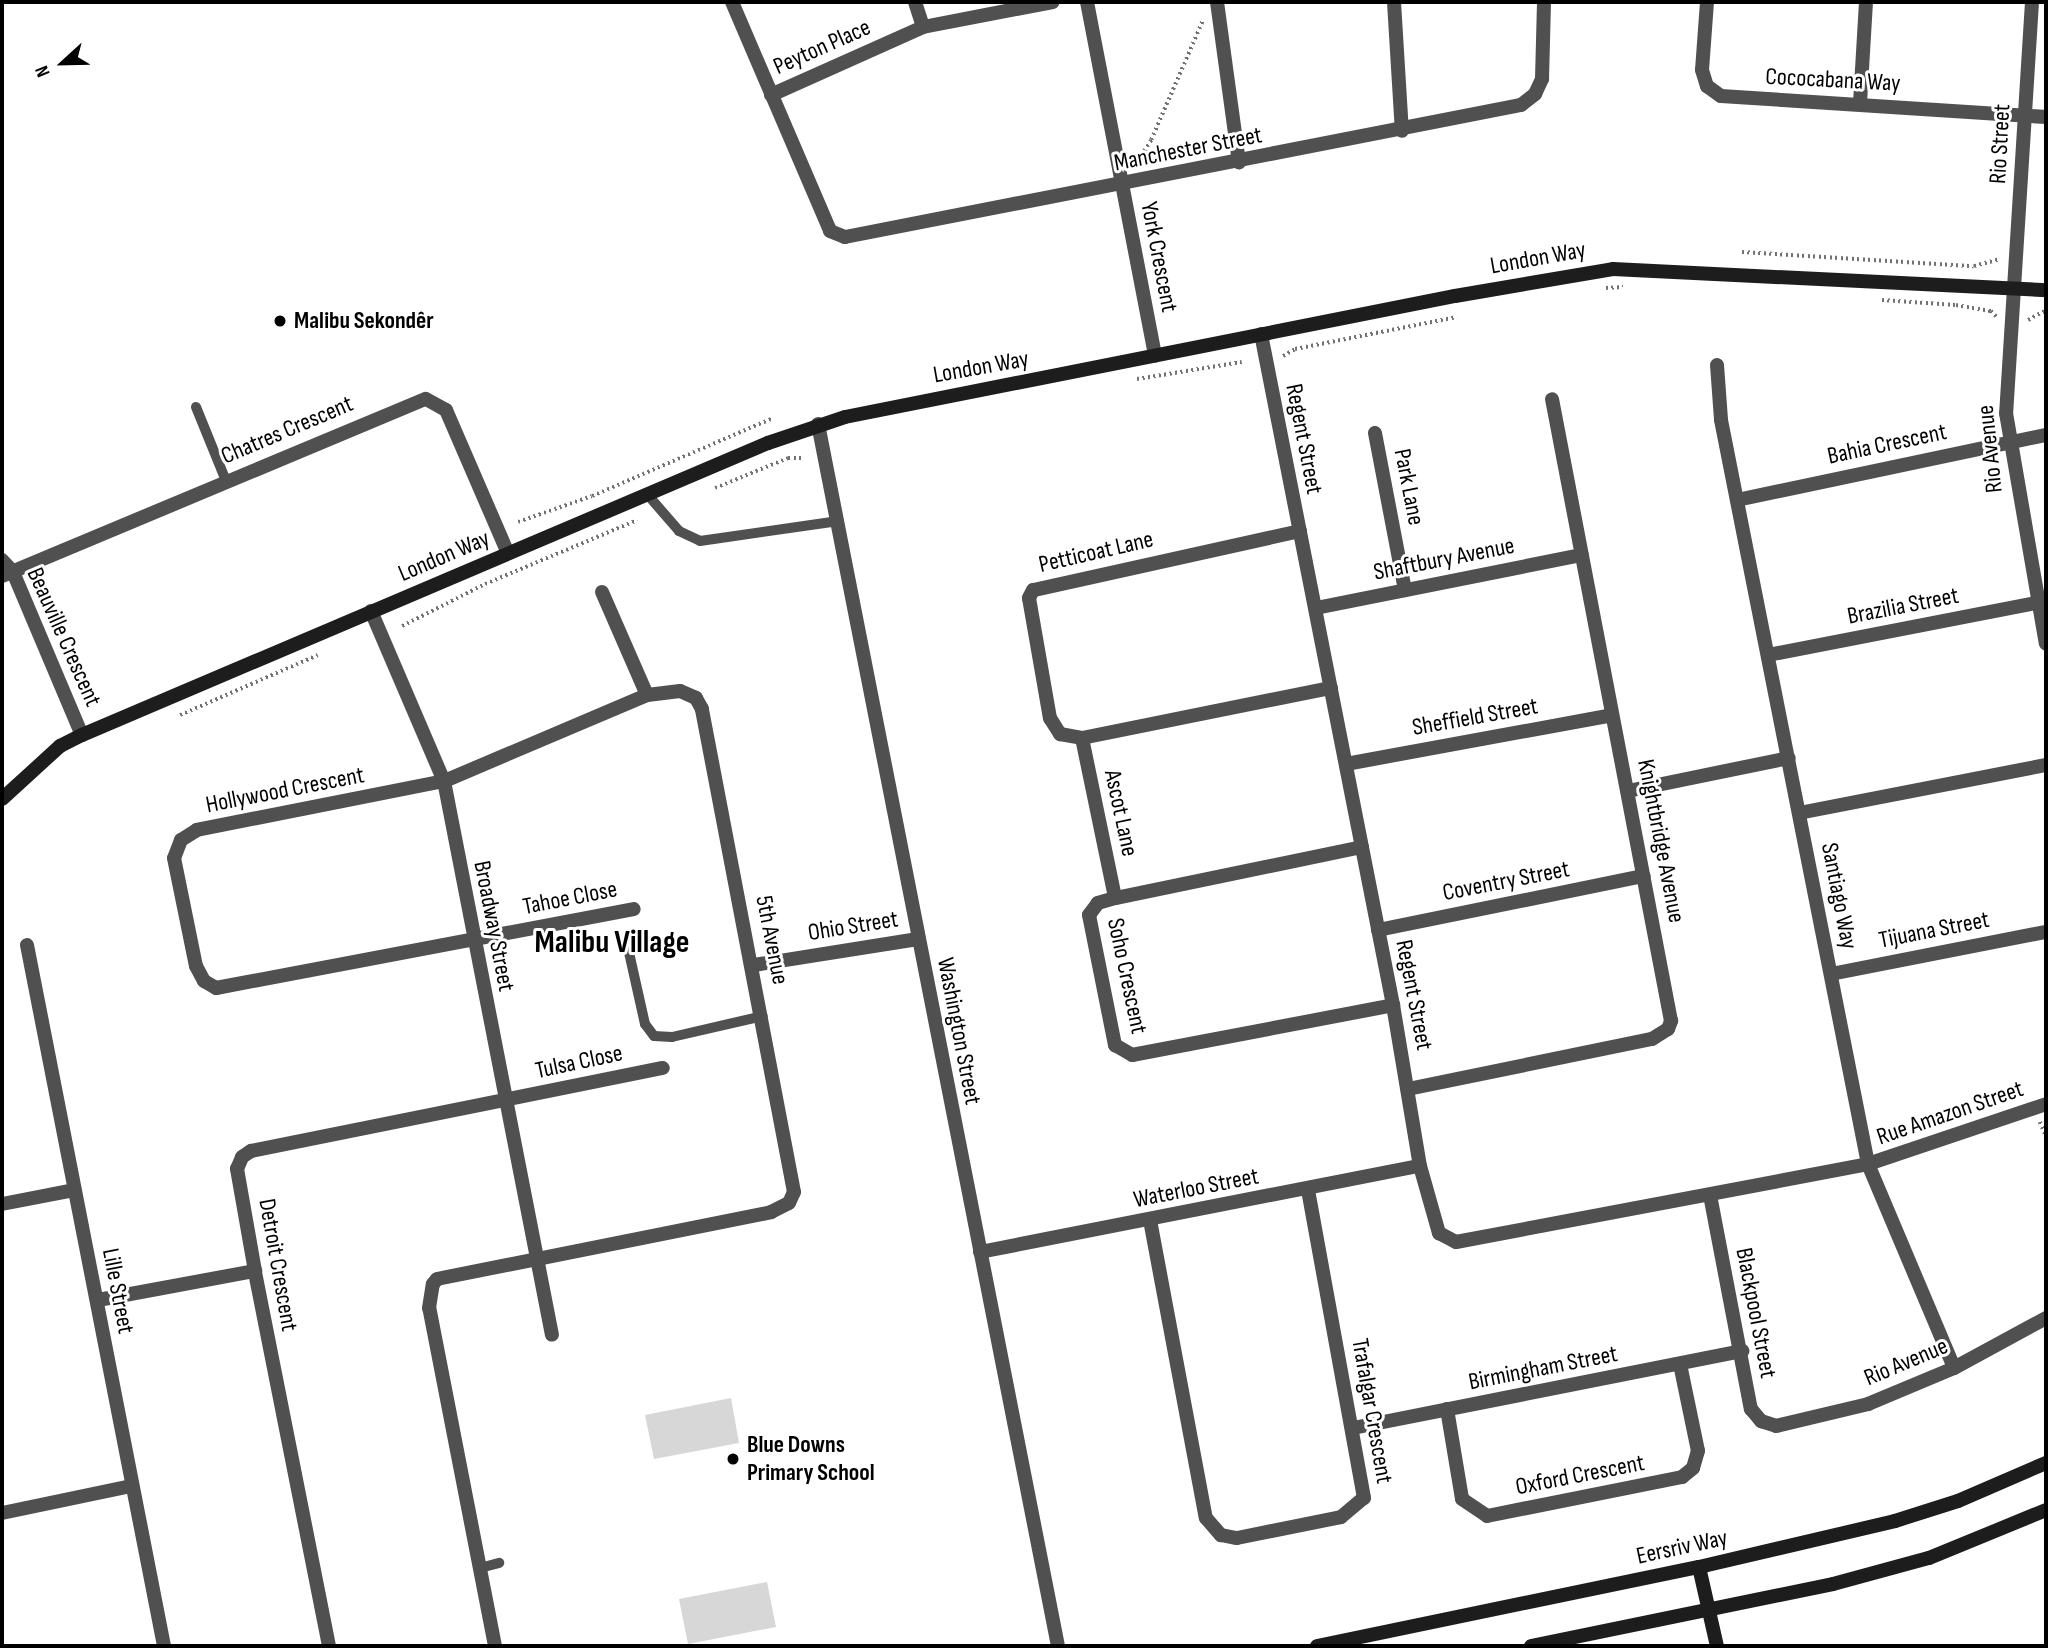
<!DOCTYPE html>
<meta charset="utf-8">
<style>
body{margin:0}
#map{position:relative;width:2048px;height:1648px;overflow:hidden;background:#fff;font-family:"Sofia Sans Condensed",sans-serif}
div>[style]{position:absolute}
.green>*{inset:0;background:#d7d7d7}
.path>*{height:3.5px;margin-top:-1.75px;transform-origin:0;background:repeating-linear-gradient(90deg,#727272 0 2px,transparent 0 5.5px)}
.lane>*{height:10px;margin:-5px;padding:0 5px;transform-origin:5px;border-radius:5px;background:#505050}
.street>*{height:14px;margin:-7px;padding:0 7px;transform-origin:7px;border-radius:7px;background:#505050}
.secondary>*{height:14px;margin:-7px;padding:0 7px;transform-origin:7px;border-radius:7px;background:#1d1d1d}
.dots>*{width:19px;height:19px;translate:-50% -50%;box-sizing:border-box;border:4px solid #fff;border-radius:50%}
span{translate:-50% -50%;white-space:nowrap;text-align:center;line-height:1.15;-webkit-text-stroke:6px #fff;paint-order:stroke}
.street-label{font-size:24px;color:#000}
.poi-label{font-size:24px;color:#000;font-weight:700}
.left{translate:0 -50%;text-align:left}
.district-label{font-size:32px;color:#000;font-weight:700}
.frame{position:absolute;inset:0;border:4px solid #000;pointer-events:none}
.north{position:absolute;left:28px;top:28px;width:70px;height:70px;-webkit-text-stroke:5px #fff;paint-order:stroke;rotate:248deg;font-size:19px;font-weight:700;line-height:28px;text-align:center;color:#000}
.north::after{content:'';display:block;margin:auto;width:24px;height:32px;background:#000;clip-path:polygon(50% 0,100% 100%,50% 72%,0 100%)}
</style>
<div id="map">
<div class="green">
<div style="clip-path:polygon(731px 1398px,739px 1443px,654px 1459px,645px 1415px)"></div>
<div style="clip-path:polygon(767px 1582px,776px 1627px,688px 1644px,679px 1599px)"></div>
</div>
<div class="path">
<div style="left:1135px;top:165px;width:30px;rotate:-57deg"></div>
<div style="left:1151px;top:140px;width:131px;rotate:-66.6deg"></div>
<div style="left:1742px;top:252px;width:232px;rotate:3.5deg"></div>
<div style="left:1974px;top:266px;width:27px;rotate:-15deg"></div>
<div style="left:1606px;top:288px;width:17px;rotate:-3deg"></div>
<div style="left:1882px;top:300px;width:74px;rotate:3.9deg"></div>
<div style="left:1956px;top:305px;width:36px;rotate:10deg"></div>
<div style="left:1991px;top:311px;width:8px;rotate:45deg"></div>
<div style="left:2028px;top:320px;width:21px;rotate:-29deg"></div>
<div style="left:1283px;top:356px;width:14px;rotate:-30deg"></div>
<div style="left:1295px;top:349px;width:165px;rotate:-11.2deg"></div>
<div style="left:1137px;top:379px;width:106px;rotate:-9.2deg"></div>
<div style="left:715px;top:488px;width:79px;rotate:-22.3deg"></div>
<div style="left:788px;top:458px;width:13px"></div>
<div style="left:518px;top:522px;width:78px;rotate:-19.4deg"></div>
<div style="left:592px;top:496px;width:197px;rotate:-23.3deg"></div>
<div style="left:402px;top:626px;width:93px;rotate:-26.8deg"></div>
<div style="left:485px;top:584px;width:165px;rotate:-22.8deg"></div>
<div style="left:180px;top:715px;width:150px;rotate:-23.5deg"></div>
<div style="left:2040px;top:1122px;width:15px;rotate:67deg"></div>
</div>
<div class="lane">
<div style="left:196px;top:407px;width:80px;rotate:67.9deg"></div>
<div style="left:647px;top:494px;width:49px;rotate:49.1deg"></div>
<div style="left:679px;top:531px;width:23px;rotate:25deg"></div>
<div style="left:700px;top:541px;width:140px;rotate:-8.2deg"></div>
<div style="left:628px;top:948px;width:78px;rotate:77.4deg"></div>
<div style="left:645px;top:1024px;width:15px;rotate:53deg"></div>
<div style="left:654px;top:1036px;width:18px;rotate:3deg"></div>
<div style="left:672px;top:1037px;width:93px;rotate:-13deg"></div>
<div style="left:480px;top:1568px;width:20px;rotate:-15deg"></div>
</div>
<div class="street">
<div style="left:732px;top:2px;width:249px;rotate:66.8deg"></div>
<div style="left:830px;top:231px;width:16px;rotate:22deg"></div>
<div style="left:845px;top:237px;width:689px;rotate:-11.05deg"></div>
<div style="left:1521px;top:105px;width:18px;rotate:-38deg"></div>
<div style="left:1535px;top:94px;width:17px;rotate:-65deg"></div>
<div style="left:1542px;top:79px;width:77px;rotate:-88.5deg"></div>
<div style="left:915px;top:2px;width:26px;rotate:72deg"></div>
<div style="left:1087px;top:2px;width:360px;rotate:79.1deg"></div>
<div style="left:1217px;top:2px;width:162px;rotate:82.2deg"></div>
<div style="left:1394px;top:2px;width:129px;rotate:86.5deg"></div>
<div style="left:1707px;top:2px;width:68px;rotate:94.2deg"></div>
<div style="left:1702px;top:70px;width:17px;rotate:73deg"></div>
<div style="left:1707px;top:86px;width:17px;rotate:36deg"></div>
<div style="left:1721px;top:96px;width:326px;rotate:3.7deg"></div>
<div style="left:2032px;top:2px;width:412px;rotate:93.6deg"></div>
<div style="left:2006px;top:413px;width:234px;rotate:80.2deg"></div>
<div style="left:771px;top:95px;width:167px;rotate:-24.1deg"></div>
<div style="left:923px;top:27px;width:132px;rotate:-10.9deg"></div>
<div style="left:1860px;top:103px;width:101px;rotate:-86.6deg"></div>
<div style="left:1261px;top:334px;width:684px;rotate:78.87deg"></div>
<div style="left:1393px;top:1005px;width:163px;rotate:80.5deg"></div>
<div style="left:1420px;top:1166px;width:70px;rotate:74.2deg"></div>
<div style="left:1439px;top:1233px;width:19px;rotate:28deg"></div>
<div style="left:1456px;top:1242px;width:419px;rotate:-10.7deg"></div>
<div style="left:1868px;top:1164px;width:188px;rotate:-18.6deg"></div>
<div style="left:1717px;top:365px;width:55px;rotate:85.8deg"></div>
<div style="left:1721px;top:420px;width:758px;rotate:78.82deg"></div>
<div style="left:1868px;top:1164px;width:221px;rotate:67.1deg"></div>
<div style="left:818px;top:424px;width:1245px;rotate:78.89deg"></div>
<div style="left:1375px;top:433px;width:160px;rotate:79.2deg"></div>
<div style="left:1737px;top:500px;width:316px;rotate:-11.9deg"></div>
<div style="left:1300px;top:531px;width:273px;rotate:167.5deg"></div>
<div style="left:1033px;top:590px;width:9px;rotate:117deg"></div>
<div style="left:1029px;top:598px;width:122px;rotate:80.1deg"></div>
<div style="left:1050px;top:718px;width:19px;rotate:58deg"></div>
<div style="left:1060px;top:734px;width:22px;rotate:10deg"></div>
<div style="left:1082px;top:738px;width:254px;rotate:-11.4deg"></div>
<div style="left:2px;top:560px;width:16px;rotate:47deg"></div>
<div style="left:13px;top:572px;width:177px;rotate:67.1deg"></div>
<div style="left:2px;top:576px;width:459px;rotate:-22.7deg"></div>
<div style="left:426px;top:399px;width:23px;rotate:29deg"></div>
<div style="left:446px;top:410px;width:156px;rotate:66.6deg"></div>
<div style="left:602px;top:592px;width:112px;rotate:66.4deg"></div>
<div style="left:1316px;top:608px;width:271px;rotate:-11.3deg"></div>
<div style="left:371px;top:611px;width:185px;rotate:66.8deg"></div>
<div style="left:444px;top:781px;width:564px;rotate:78.97deg"></div>
<div style="left:1768px;top:655px;width:282px;rotate:-11deg"></div>
<div style="left:1082px;top:738px;width:163px;rotate:78.3deg"></div>
<div style="left:1346px;top:764px;width:270px;rotate:-10.4deg"></div>
<div style="left:1628px;top:791px;width:164px;rotate:-11.6deg"></div>
<div style="left:1799px;top:813px;width:252px;rotate:-11deg"></div>
<div style="left:1362px;top:847px;width:252px;rotate:168.3deg"></div>
<div style="left:1115px;top:898px;width:18px;rotate:164deg"></div>
<div style="left:1098px;top:903px;width:15px;rotate:127deg"></div>
<div style="left:1089px;top:915px;width:133px;rotate:78.7deg"></div>
<div style="left:1115px;top:1045px;width:20px;rotate:30deg"></div>
<div style="left:1132px;top:1055px;width:266px;rotate:-10.8deg"></div>
<div style="left:1378px;top:930px;width:271px;rotate:-11.5deg"></div>
<div style="left:27px;top:945px;width:714px;rotate:78.94deg"></div>
<div style="left:754px;top:965px;width:166px;rotate:-9deg"></div>
<div style="left:1831px;top:974px;width:219px;rotate:-11.1deg"></div>
<div style="left:1408px;top:1089px;width:249px;rotate:-11.6deg"></div>
<div style="left:1652px;top:1039px;width:19px;rotate:-32deg"></div>
<div style="left:1668px;top:1029px;width:9px;rotate:-69deg"></div>
<div style="left:1671px;top:1021px;width:633px;rotate:-100.83deg"></div>
<div style="left:1710px;top:1195px;width:218px;rotate:79.2deg"></div>
<div style="left:1751px;top:1409px;width:16px;rotate:50deg"></div>
<div style="left:1761px;top:1421px;width:16px;rotate:18deg"></div>
<div style="left:1776px;top:1426px;width:95px;rotate:-13.4deg"></div>
<div style="left:1868px;top:1404px;width:93px;rotate:-22.7deg"></div>
<div style="left:1954px;top:1368px;width:105px;rotate:-28.5deg"></div>
<div style="left:2px;top:1204px;width:73px;rotate:-11deg"></div>
<div style="left:1150px;top:1220px;width:303px;rotate:79.4deg"></div>
<div style="left:1206px;top:1518px;width:23px;rotate:49deg"></div>
<div style="left:1221px;top:1535px;width:16px;rotate:11deg"></div>
<div style="left:1237px;top:1538px;width:106px;rotate:-11.4deg"></div>
<div style="left:1341px;top:1517px;width:30px;rotate:-40deg"></div>
<div style="left:1364px;top:1498px;width:313px;rotate:-100.3deg"></div>
<div style="left:980px;top:1252px;width:448px;rotate:-11.1deg"></div>
<div style="left:98px;top:1300px;width:160px;rotate:-10.5deg"></div>
<div style="left:1447px;top:1409px;width:91px;rotate:80.5deg"></div>
<div style="left:1462px;top:1499px;width:30px;rotate:34deg"></div>
<div style="left:1487px;top:1516px;width:199px;rotate:-11.3deg"></div>
<div style="left:1682px;top:1477px;width:14px;rotate:-39deg"></div>
<div style="left:1693px;top:1468px;width:18px;rotate:-74deg"></div>
<div style="left:1698px;top:1451px;width:89px;rotate:-101.7deg"></div>
<div style="left:1353px;top:1428px;width:397px;rotate:-11.2deg"></div>
<div style="left:2px;top:1513px;width:132px;rotate:-11.8deg"></div>
<div style="left:329px;top:1646px;width:382px;rotate:-101.2deg"></div>
<div style="left:255px;top:1271px;width:104px;rotate:-100deg"></div>
<div style="left:237px;top:1169px;width:13px;rotate:-67deg"></div>
<div style="left:242px;top:1157px;width:11px;rotate:-34deg"></div>
<div style="left:251px;top:1151px;width:420px;rotate:-11.4deg"></div>
<div style="left:495px;top:1646px;width:344px;rotate:-101deg"></div>
<div style="left:429px;top:1308px;width:24px;rotate:-81deg"></div>
<div style="left:433px;top:1284px;width:6px;rotate:-51deg"></div>
<div style="left:437px;top:1279px;width:341px;rotate:-11.3deg"></div>
<div style="left:771px;top:1212px;width:20px;rotate:-27deg"></div>
<div style="left:789px;top:1203px;width:12px;rotate:-66deg"></div>
<div style="left:794px;top:1192px;width:492px;rotate:-100.8deg"></div>
<div style="left:702px;top:709px;width:13px;rotate:-119deg"></div>
<div style="left:696px;top:698px;width:17px;rotate:-156deg"></div>
<div style="left:680px;top:691px;width:33px;rotate:173deg"></div>
<div style="left:647px;top:695px;width:220px;rotate:157deg"></div>
<div style="left:444px;top:781px;width:252px;rotate:168.8deg"></div>
<div style="left:197px;top:830px;width:19px;rotate:148deg"></div>
<div style="left:181px;top:840px;width:19px;rotate:111deg"></div>
<div style="left:174px;top:858px;width:110px;rotate:78.5deg"></div>
<div style="left:196px;top:966px;width:17px;rotate:62deg"></div>
<div style="left:204px;top:981px;width:14px;rotate:30deg"></div>
<div style="left:216px;top:988px;width:425px;rotate:-10.7deg"></div>
</div>
<div class="secondary">
<div style="left:2px;top:799px;width:79px;rotate:-42.4deg"></div>
<div style="left:60px;top:746px;width:25px;rotate:-27deg"></div>
<div style="left:82px;top:735px;width:746px;rotate:-23.06deg"></div>
<div style="left:768px;top:443px;width:81px;rotate:-18.7deg"></div>
<div style="left:845px;top:417px;width:622px;rotate:-11.22deg"></div>
<div style="left:1455px;top:296px;width:160px;rotate:-9.7deg"></div>
<div style="left:1613px;top:269px;width:434px;rotate:2.8deg"></div>
<div style="left:1699px;top:1567px;width:81px;rotate:77.2deg"></div>
<div style="left:1317px;top:1646px;width:390px;rotate:-11.7deg"></div>
<div style="left:1699px;top:1567px;width:201px;rotate:-13.2deg"></div>
<div style="left:1895px;top:1521px;width:66px;rotate:-17.6deg"></div>
<div style="left:1958px;top:1501px;width:96px;rotate:-23.4deg"></div>
<div style="left:1531px;top:1646px;width:308px;rotate:-11.6deg"></div>
<div style="left:1833px;top:1584px;width:99px;rotate:-15.2deg"></div>
<div style="left:1929px;top:1558px;width:126px;rotate:-22.3deg"></div>
</div>
<div class="dots">
<div style="left:280px;top:321px;background:#000"></div>
<div style="left:733px;top:1459px;background:#000"></div>
</div>
<div class="street-label">
<span style="left:822px;top:47px;rotate:-24deg">Peyton Place</span>
<span style="left:1833px;top:80px;rotate:3deg">Cococabana Way</span>
<span style="left:2000px;top:144px;rotate:-87deg">Rio Street</span>
<span style="left:1188px;top:149px;rotate:-11deg">Manchester Street</span>
<span style="left:1159px;top:257px;rotate:79deg">York Crescent</span>
<span style="left:1538px;top:258px;rotate:-10deg">London Way</span>
<span style="left:981px;top:367px;rotate:-10deg">London Way</span>
<span style="left:287px;top:430px;rotate:-23deg">Chatres Crescent</span>
<span style="left:1304px;top:439px;rotate:79deg">Regent Street</span>
<span style="left:1887px;top:444px;rotate:-12deg">Bahia Crescent</span>
<span style="left:1990px;top:449px;rotate:-96deg">Rio Avenue</span>
<span style="left:1409px;top:487px;rotate:79deg">Park Lane</span>
<span style="left:1096px;top:552px;rotate:-13deg">Petticoat Lane</span>
<span style="left:444px;top:556px;rotate:-23deg">London Way</span>
<span style="left:1444px;top:559px;rotate:-11deg">Shaftbury Avenue</span>
<span style="left:1903px;top:606px;rotate:-11deg">Brazilia Street</span>
<span style="left:64px;top:637px;rotate:66deg">Beauville Crescent</span>
<span style="left:1475px;top:717px;rotate:-10deg">Sheffield Street</span>
<span style="left:285px;top:790px;rotate:-11deg">Hollywood Crescent</span>
<span style="left:1121px;top:813px;rotate:78deg">Ascot Lane</span>
<span style="left:1661px;top:841px;rotate:79deg">Knightbridge Avenue</span>
<span style="left:1506px;top:881px;rotate:-11deg">Coventry Street</span>
<span style="left:1839px;top:896px;rotate:79deg">Santiago Way</span>
<span style="left:570px;top:898px;rotate:-11deg">Tahoe Close</span>
<span style="left:494px;top:926px;rotate:79deg">Broadway Street</span>
<span style="left:853px;top:926px;rotate:-9deg">Ohio Street</span>
<span style="left:1934px;top:930px;rotate:-11deg">Tijuana Street</span>
<span style="left:772px;top:940px;rotate:79deg">5th Avenue</span>
<span style="left:1127px;top:976px;rotate:78deg">Soho Crescent</span>
<span style="left:1414px;top:995px;rotate:79deg">Regent Street</span>
<span style="left:959px;top:1031px;rotate:79deg">Washington Street</span>
<span style="left:579px;top:1062px;rotate:-12deg">Tulsa Close</span>
<span style="left:1950px;top:1113px;rotate:-19deg">Rue Amazon Street</span>
<span style="left:1196px;top:1188px;rotate:-11deg">Waterloo Street</span>
<span style="left:278px;top:1265px;rotate:80deg">Detroit Crescent</span>
<span style="left:118px;top:1291px;rotate:79deg">Lille Street</span>
<span style="left:1756px;top:1313px;rotate:79deg">Blackpool Street</span>
<span style="left:1906px;top:1362px;rotate:-23deg">Rio Avenue</span>
<span style="left:1543px;top:1368px;rotate:-11deg">Birmingham Street</span>
<span style="left:1372px;top:1411px;rotate:80deg">Trafalgar Crescent</span>
<span style="left:1580px;top:1475px;rotate:-11deg">Oxford Crescent</span>
<span style="left:1682px;top:1547px;rotate:-12deg">Eersriv Way</span>
</div>
<div class="poi-label">
<span class="left" style="left:294px;top:321px">Malibu Sekondêr</span>
<span class="left" style="left:747px;top:1459px">Blue Downs<br>Primary School</span>
</div>
<div class="district-label">
<span style="left:612px;top:943px">Malibu Village</span>
</div>
<div class="frame"></div>
<div class="north">N</div>
</div>
